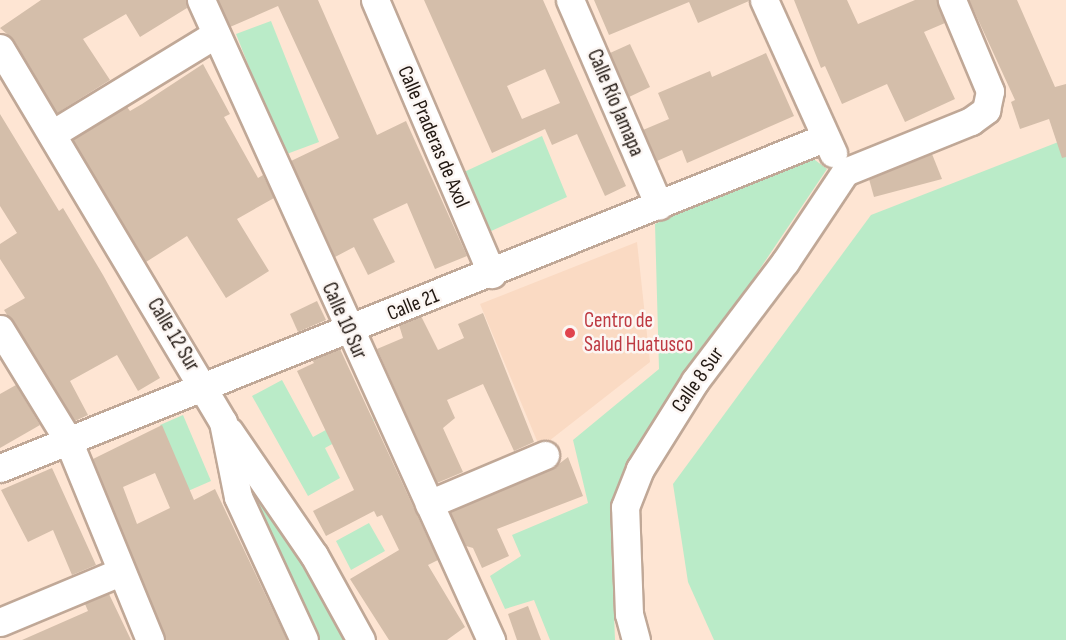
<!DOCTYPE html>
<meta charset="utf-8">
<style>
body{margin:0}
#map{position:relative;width:1066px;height:640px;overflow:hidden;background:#fee5d3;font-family:"Sofia Sans Condensed",sans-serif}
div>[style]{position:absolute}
.built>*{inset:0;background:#fadac3}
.green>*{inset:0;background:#baebc8}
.building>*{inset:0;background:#d4beaa}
.roads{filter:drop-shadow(2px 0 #c0a897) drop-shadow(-2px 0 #c0a897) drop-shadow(0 2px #c0a897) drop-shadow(0 -2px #c0a897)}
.street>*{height:27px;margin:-13.5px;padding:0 13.5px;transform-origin:13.5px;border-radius:13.5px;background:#fff}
.dots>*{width:16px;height:16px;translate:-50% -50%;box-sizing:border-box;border:3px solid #fcf6f3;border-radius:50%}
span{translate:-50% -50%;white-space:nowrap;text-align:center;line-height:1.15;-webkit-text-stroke:5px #fcf6f3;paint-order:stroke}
.street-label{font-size:21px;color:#211812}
.health-label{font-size:21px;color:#be3a42}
.left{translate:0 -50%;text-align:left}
</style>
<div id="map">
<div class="built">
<div style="clip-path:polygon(637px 242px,650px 362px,540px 448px,480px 304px)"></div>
</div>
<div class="green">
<div style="clip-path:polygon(271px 21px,319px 142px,284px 155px,236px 34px)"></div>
<div style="clip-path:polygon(542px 136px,567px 197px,489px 232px,464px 172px)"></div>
<div style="clip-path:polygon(1066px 139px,1066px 640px,714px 640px,688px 582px,673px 484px,871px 215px)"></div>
<div style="clip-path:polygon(807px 154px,827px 169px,630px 462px,614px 502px,611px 536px,615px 640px,550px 640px,534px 600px,505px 609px,490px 576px,521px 556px,512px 535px,588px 503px,573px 440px,659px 369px,655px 224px)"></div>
<div style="clip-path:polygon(282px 380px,313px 437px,366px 408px,374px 421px,325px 448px,340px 478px,308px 496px,252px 396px)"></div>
<div style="clip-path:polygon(183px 415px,211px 481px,188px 491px,160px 425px)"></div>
<div style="clip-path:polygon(245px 478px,263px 495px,348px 640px,319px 640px,262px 524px)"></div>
<div style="clip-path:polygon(369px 523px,385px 551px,351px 570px,336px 541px)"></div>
</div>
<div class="building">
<div style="clip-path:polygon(41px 0,186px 0,187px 8px,140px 37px,126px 14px,83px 39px,110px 80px,57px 113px,14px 40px,0 28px)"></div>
<div style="clip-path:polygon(218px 0,318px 0,377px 135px,406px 121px,467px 256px,435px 269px,407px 203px,373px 219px,395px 262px,368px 275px,354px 247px,335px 257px,291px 161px,339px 138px,278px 6px,230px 27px)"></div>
<div style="clip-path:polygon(evenodd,424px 0,543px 0,626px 186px,605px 196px,577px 134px,552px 145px,545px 129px,492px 153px,424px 0,545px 69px,560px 103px,522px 119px,507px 86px,545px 69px)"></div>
<div style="clip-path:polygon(594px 0,748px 0,749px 1px,698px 23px,689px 2px,609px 35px)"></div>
<div style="clip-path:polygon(794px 0,847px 0,858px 24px,915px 0,937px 0,945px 23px,924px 32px,955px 99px,905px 122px,887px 84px,842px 104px,825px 66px,821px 68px)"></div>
<div style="clip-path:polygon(969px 0,1017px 0,1055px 87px,1066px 84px,1066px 157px,1062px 158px,1049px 119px,1020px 129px,1011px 102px,1015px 100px)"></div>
<div style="clip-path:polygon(630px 44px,650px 87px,629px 97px,610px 53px)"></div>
<div style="clip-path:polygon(766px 53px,794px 116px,687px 163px,682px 150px,657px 161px,643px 130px,669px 119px,658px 93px,710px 71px,712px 77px)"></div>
<div style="clip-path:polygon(203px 64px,230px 114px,224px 117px,258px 178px,263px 175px,274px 198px,237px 219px,269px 271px,226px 298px,187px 236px,146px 262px,73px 140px,127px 107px,130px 111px,142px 104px)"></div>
<div style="clip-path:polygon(0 114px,59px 211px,63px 208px,103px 275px,160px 378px,138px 391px,117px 355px,70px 381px,88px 415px,75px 421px,4px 310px,25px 298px,0 259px,0 244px,17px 233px,0 206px)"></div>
<div style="clip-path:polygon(932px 154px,942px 179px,874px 197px,869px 179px)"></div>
<div style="clip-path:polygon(317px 301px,326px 320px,298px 332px,290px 314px)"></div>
<div style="clip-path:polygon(483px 313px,534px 442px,514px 451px,483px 384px,447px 400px,455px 418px,443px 428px,463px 472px,437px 483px,377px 349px,403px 338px,399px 325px,421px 316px,438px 350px,464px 338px,458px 324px)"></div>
<div style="clip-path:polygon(340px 349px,438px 560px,428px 565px,465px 627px,447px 640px,389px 640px,350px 579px,399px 550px,382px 515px,377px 517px,374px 511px,326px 536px,313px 511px,354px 490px,297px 371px,314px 363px,312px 360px)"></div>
<div style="clip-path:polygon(16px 385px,40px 425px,0 448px,0 394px)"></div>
<div style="clip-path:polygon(evenodd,162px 425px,194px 500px,215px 489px,287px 640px,165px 640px,93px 459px,162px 425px,155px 473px,170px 508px,137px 524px,123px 487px,155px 473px)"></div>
<div style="clip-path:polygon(568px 457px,583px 496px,497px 529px,509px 556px,482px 568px,473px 548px,466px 546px,450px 512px,551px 470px)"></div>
<div style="clip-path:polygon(52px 468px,96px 565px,72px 575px,53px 530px,28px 542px,1px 490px)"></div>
<div style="clip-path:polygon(109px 594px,131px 640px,22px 640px,88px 611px,85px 604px)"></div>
<div style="clip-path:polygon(528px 606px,541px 640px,517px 640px,508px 614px)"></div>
</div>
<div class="roads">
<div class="street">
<div style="left:201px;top:0;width:703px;rotate:65.62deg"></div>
<div style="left:375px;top:0;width:298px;rotate:66.9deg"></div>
<div style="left:570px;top:0;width:224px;rotate:66.6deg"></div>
<div style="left:764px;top:0;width:168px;rotate:65.7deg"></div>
<div style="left:0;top:48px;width:435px;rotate:59.2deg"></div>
<div style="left:223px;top:422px;width:76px;rotate:78.7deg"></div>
<div style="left:238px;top:497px;width:157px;rotate:65.2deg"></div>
<div style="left:52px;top:134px;width:192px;rotate:-31.4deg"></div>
<div style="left:845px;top:172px;width:136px;rotate:-22deg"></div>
<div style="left:971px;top:121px;width:19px;rotate:-36deg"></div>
<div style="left:986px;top:110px;width:19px;rotate:-78deg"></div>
<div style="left:990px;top:91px;width:99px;rotate:-112.7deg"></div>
<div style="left:0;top:329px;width:130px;rotate:58.5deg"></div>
<div style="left:68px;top:440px;width:216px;rotate:67.7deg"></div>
<div style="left:229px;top:431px;width:150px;rotate:55.6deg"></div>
<div style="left:314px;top:555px;width:97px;rotate:61.1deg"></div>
<div style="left:0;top:468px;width:888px;rotate:-21.83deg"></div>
<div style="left:429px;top:504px;width:126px;rotate:-22.9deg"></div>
<div style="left:0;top:622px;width:130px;rotate:-22.6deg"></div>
<div style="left:636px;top:640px;width:27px;rotate:-105deg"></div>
<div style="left:629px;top:614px;width:107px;rotate:-92.1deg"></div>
<div style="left:625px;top:507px;width:41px;rotate:-68.5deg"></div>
<div style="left:640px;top:469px;width:104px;rotate:-58deg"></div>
<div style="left:695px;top:381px;width:149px;rotate:-52.9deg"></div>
<div style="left:785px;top:262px;width:108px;rotate:-56.3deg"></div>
</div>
</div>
<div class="dots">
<div style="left:570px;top:333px;background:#e0444e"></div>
</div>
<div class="street-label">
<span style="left:615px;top:103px;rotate:67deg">Calle Río Jamapa</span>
<span style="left:433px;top:137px;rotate:67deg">Calle Praderas de Axol</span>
<span style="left:413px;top:305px;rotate:-22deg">Calle 21</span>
<span style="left:344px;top:321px;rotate:66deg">Calle 10 Sur</span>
<span style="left:173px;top:335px;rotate:59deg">Calle 12 Sur</span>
<span style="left:698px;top:380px;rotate:-55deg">Calle 8 Sur</span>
</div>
<div class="health-label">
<span class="left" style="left:584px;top:333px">Centro de<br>Salud Huatusco</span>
</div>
</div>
